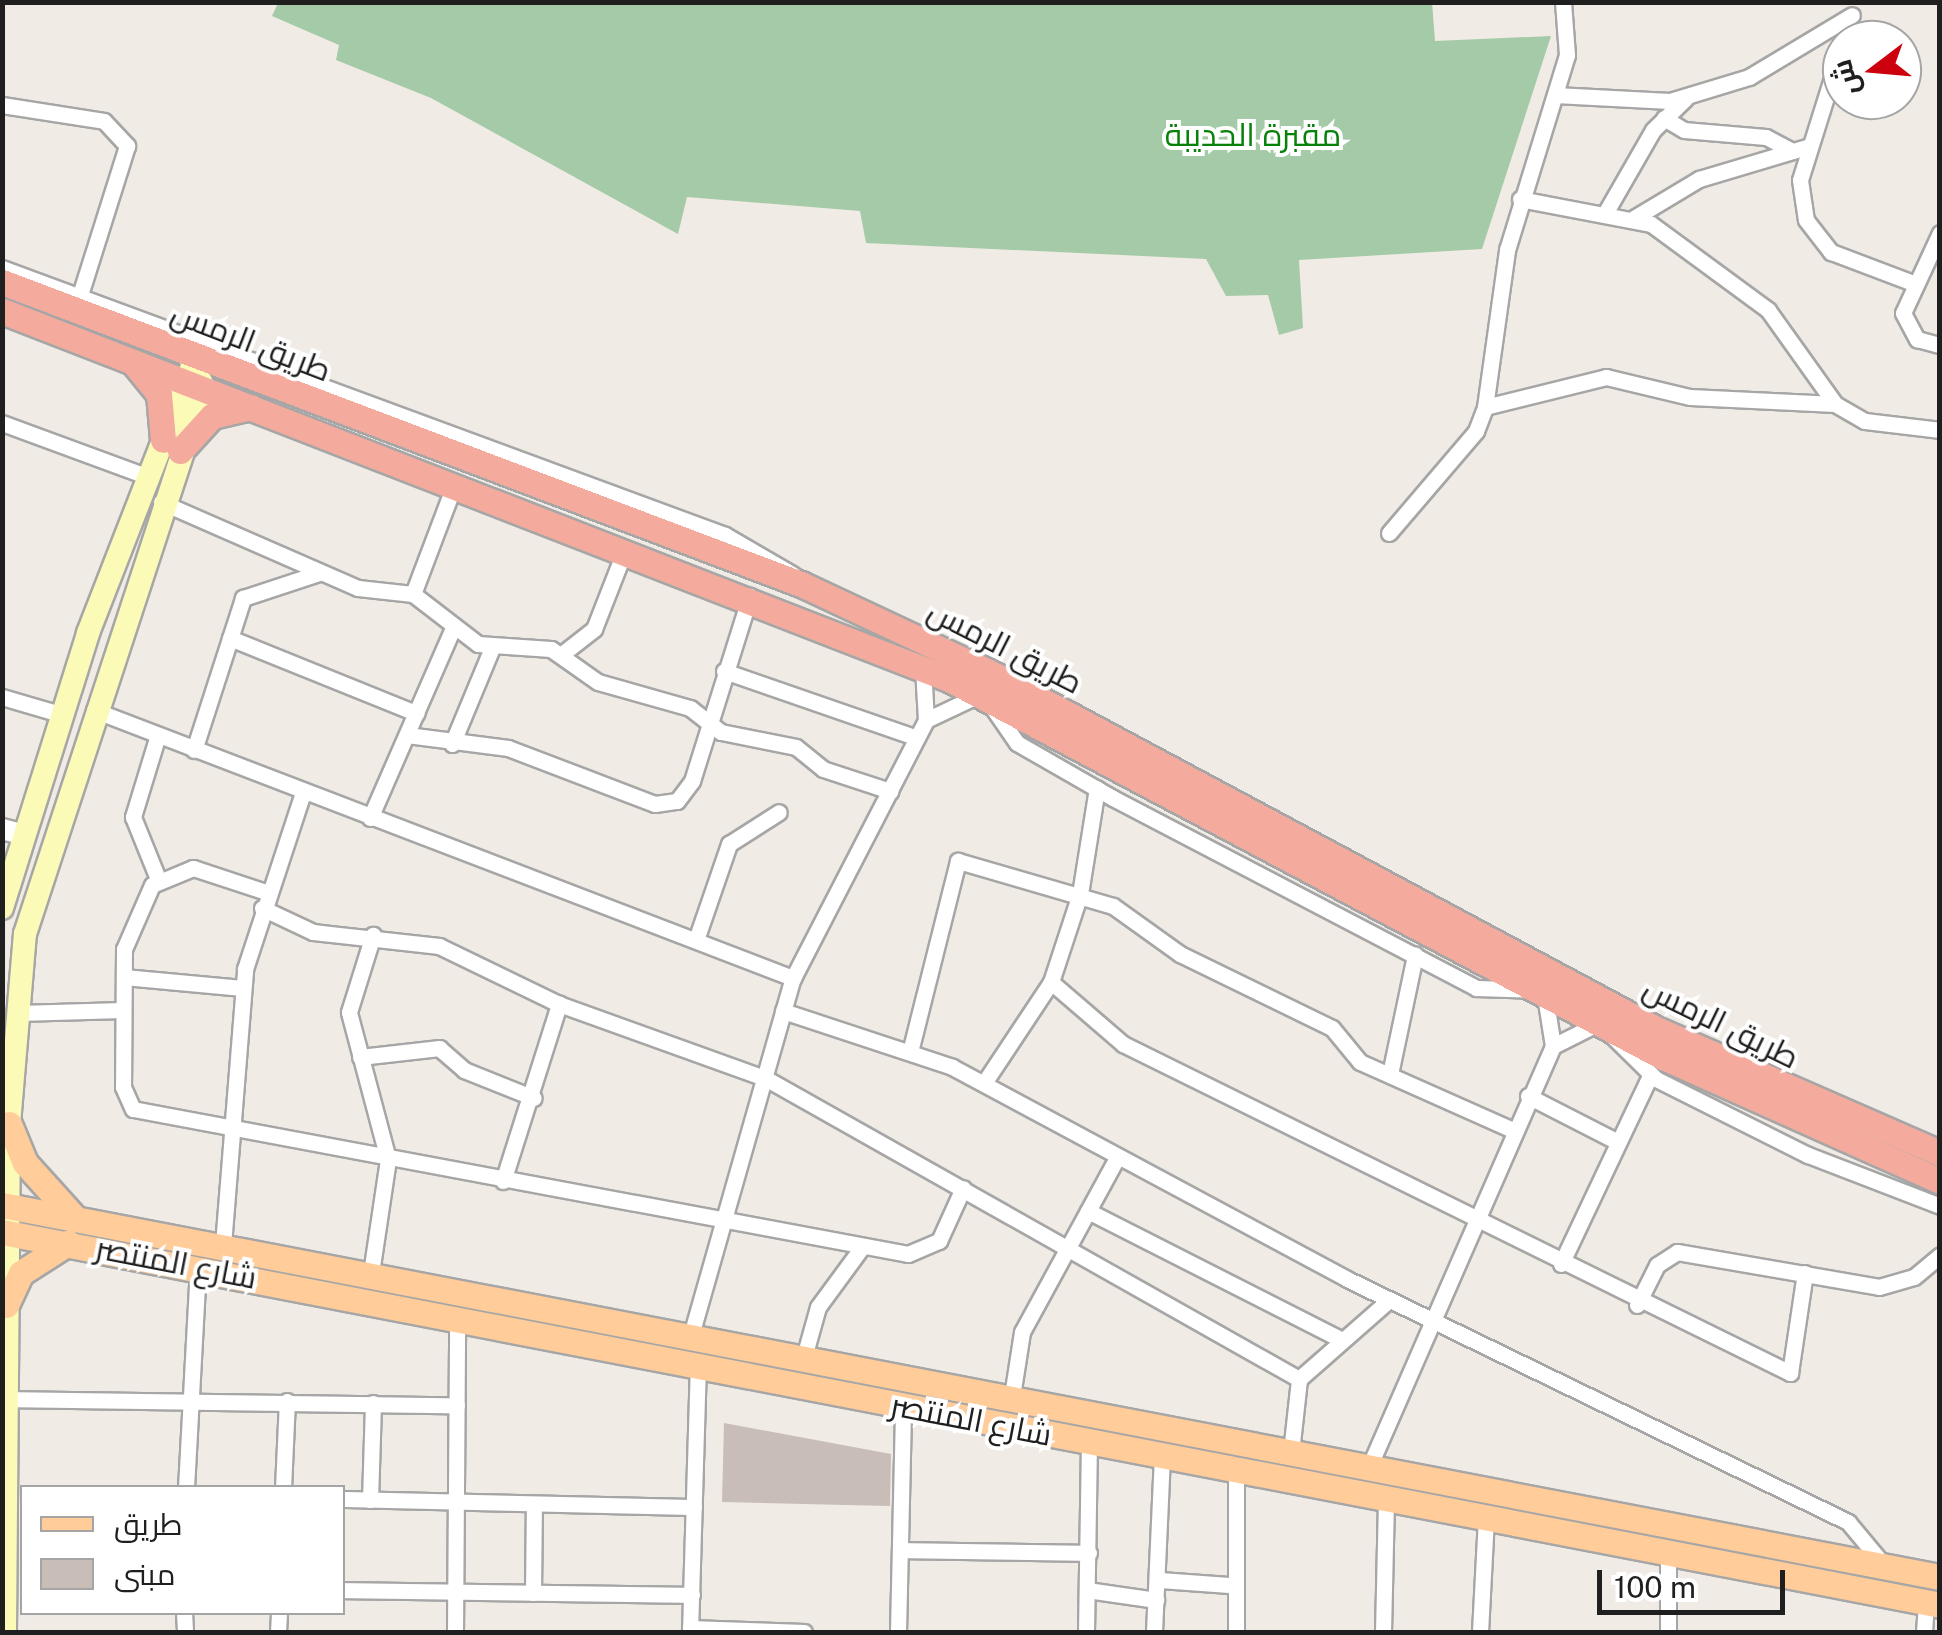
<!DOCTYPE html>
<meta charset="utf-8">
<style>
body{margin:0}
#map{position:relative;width:1942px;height:1635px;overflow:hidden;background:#f0ebe4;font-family:"Public Sans",Cairo,sans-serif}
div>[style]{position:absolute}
.cemetery>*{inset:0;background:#a5caa8}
.building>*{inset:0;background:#c8bdb7}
.roads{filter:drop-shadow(2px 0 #a6a6a6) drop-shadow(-2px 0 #a6a6a6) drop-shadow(0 2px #a6a6a6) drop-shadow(0 -2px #a6a6a6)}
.minor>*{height:15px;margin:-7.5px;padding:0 7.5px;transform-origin:7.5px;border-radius:7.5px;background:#fff}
.tertiary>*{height:20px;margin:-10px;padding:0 10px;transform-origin:10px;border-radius:10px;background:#fff}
.secondary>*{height:22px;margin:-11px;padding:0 11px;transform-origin:11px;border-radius:11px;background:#fcfab7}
.primary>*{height:25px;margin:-12.5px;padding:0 12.5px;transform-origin:12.5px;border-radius:12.5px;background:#ffcc9a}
.trunk>*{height:25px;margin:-12.5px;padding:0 12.5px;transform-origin:12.5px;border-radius:12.5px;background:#f4ab9e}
span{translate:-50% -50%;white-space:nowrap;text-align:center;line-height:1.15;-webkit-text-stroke:8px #fff;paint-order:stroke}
.park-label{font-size:32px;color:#08810a}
.street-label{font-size:32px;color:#1f1f1f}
.frame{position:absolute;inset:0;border:5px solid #1f1f1f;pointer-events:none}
.legend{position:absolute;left:20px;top:1485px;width:325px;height:130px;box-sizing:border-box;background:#fff;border:2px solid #a5a5a5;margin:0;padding:12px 18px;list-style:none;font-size:30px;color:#1f1f1f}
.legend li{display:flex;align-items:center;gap:20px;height:50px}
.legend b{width:50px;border:2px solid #a5a5a5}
.north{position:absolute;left:1822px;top:20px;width:100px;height:100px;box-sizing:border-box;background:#fff;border:2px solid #a5a5a5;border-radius:50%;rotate:254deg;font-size:28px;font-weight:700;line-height:40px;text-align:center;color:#1f1f1f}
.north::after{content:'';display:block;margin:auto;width:35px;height:45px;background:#cd000e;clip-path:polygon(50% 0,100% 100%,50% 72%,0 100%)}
.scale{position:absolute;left:1597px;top:1570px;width:188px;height:45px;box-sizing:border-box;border:5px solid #1f1f1f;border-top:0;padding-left:12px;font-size:30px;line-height:35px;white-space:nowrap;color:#1f1f1f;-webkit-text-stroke:8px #fff;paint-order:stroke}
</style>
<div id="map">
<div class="cemetery">
<div style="clip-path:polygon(278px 3px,1432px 2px,1435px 41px,1551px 36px,1482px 249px,1299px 260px,1303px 328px,1279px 335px,1268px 295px,1226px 296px,1206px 259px,866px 243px,860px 211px,687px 197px,678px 234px,431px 98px,336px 60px,339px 45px,272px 16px)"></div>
</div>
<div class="building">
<div style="clip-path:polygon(724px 1423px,891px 1454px,890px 1506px,722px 1502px)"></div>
</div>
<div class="roads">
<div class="minor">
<div style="left:1842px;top:46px;width:140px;rotate:107.4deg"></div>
<div style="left:1800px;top:180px;width:40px;rotate:81.5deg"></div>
<div style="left:1806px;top:220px;width:41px;rotate:52deg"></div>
<div style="left:1831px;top:252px;width:88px;rotate:20.7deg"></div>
<div style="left:1555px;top:95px;width:115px;rotate:3deg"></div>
<div style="left:1670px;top:101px;width:83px;rotate:-16.9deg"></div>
<div style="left:1749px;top:77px;width:120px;rotate:-31deg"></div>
<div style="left:2px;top:105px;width:103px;rotate:8.9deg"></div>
<div style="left:104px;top:121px;width:34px;rotate:47deg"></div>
<div style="left:127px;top:146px;width:153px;rotate:107.5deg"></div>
<div style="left:1664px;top:118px;width:23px;rotate:31deg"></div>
<div style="left:1684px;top:130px;width:82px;rotate:4.9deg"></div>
<div style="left:1766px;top:137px;width:30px;rotate:28deg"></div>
<div style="left:1520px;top:199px;width:133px;rotate:10.8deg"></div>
<div style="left:1651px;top:224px;width:145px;rotate:36.3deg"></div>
<div style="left:1768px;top:310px;width:115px;rotate:54.5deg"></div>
<div style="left:1835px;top:404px;width:34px;rotate:30deg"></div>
<div style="left:1865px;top:421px;width:76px;rotate:6.8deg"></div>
<div style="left:1607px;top:210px;width:92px;rotate:-60.1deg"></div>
<div style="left:1653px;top:130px;width:45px;rotate:-44.1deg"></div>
<div style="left:1634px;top:218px;width:76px;rotate:-31deg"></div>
<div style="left:1699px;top:179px;width:116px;rotate:-16.6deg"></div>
<div style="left:1940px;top:233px;width:88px;rotate:114.8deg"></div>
<div style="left:1903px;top:313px;width:30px;rotate:62deg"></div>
<div style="left:1917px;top:339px;width:24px;rotate:15deg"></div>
<div style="left:2px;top:268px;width:771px;rotate:20.27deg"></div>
<div style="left:725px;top:535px;width:78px;rotate:30.2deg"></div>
<div style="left:1485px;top:407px;width:125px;rotate:-13.9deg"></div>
<div style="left:1606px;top:377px;width:86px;rotate:13.4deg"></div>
<div style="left:1690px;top:397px;width:145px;rotate:2.8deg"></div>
<div style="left:2px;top:423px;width:157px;rotate:20.2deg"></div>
<div style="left:161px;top:502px;width:215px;rotate:23.6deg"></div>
<div style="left:358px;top:588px;width:55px;rotate:6.2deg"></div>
<div style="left:413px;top:594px;width:82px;rotate:37.6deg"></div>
<div style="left:478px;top:644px;width:73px;rotate:3.9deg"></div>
<div style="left:551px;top:649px;width:57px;rotate:35.1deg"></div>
<div style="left:598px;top:682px;width:96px;rotate:15.8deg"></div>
<div style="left:690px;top:708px;width:39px;rotate:38deg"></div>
<div style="left:721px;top:732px;width:76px;rotate:11.3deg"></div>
<div style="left:796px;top:747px;width:35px;rotate:39deg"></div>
<div style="left:823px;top:769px;width:71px;rotate:18.2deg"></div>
<div style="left:1389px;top:533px;width:134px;rotate:-49.5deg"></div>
<div style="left:1476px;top:431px;width:26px;rotate:-69deg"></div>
<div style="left:1485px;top:407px;width:159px;rotate:-82deg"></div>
<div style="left:1507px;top:250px;width:204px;rotate:-72.9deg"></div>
<div style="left:1567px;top:55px;width:53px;rotate:-94.3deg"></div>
<div style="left:413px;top:594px;width:113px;rotate:-69.3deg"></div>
<div style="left:230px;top:638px;width:201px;rotate:22deg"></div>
<div style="left:562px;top:654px;width:41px;rotate:-38deg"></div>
<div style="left:594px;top:629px;width:85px;rotate:-68.6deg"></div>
<div style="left:724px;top:671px;width:204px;rotate:19.1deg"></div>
<div style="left:2px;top:697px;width:64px;rotate:16.4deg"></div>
<div style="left:988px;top:701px;width:51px;rotate:55.4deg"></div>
<div style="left:1017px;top:743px;width:111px;rotate:29.8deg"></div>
<div style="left:1113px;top:798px;width:410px;rotate:27.6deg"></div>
<div style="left:1476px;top:988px;width:63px;rotate:1.8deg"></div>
<div style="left:1539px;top:990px;width:14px;rotate:60deg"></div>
<div style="left:1546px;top:1002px;width:45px;rotate:81deg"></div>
<div style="left:1553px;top:1046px;width:460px;rotate:113.6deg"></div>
<div style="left:94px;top:710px;width:749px;rotate:20.98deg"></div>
<div style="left:926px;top:720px;width:59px;rotate:-25.3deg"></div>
<div style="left:158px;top:735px;width:86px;rotate:107deg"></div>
<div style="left:133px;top:817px;width:67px;rotate:68deg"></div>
<div style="left:407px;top:735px;width:102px;rotate:7.3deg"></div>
<div style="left:508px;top:748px;width:157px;rotate:20.9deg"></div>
<div style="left:655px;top:804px;width:22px;rotate:-8deg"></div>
<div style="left:677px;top:801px;width:25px;rotate:-53deg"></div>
<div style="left:692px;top:781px;width:194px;rotate:-72.6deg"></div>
<div style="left:452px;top:744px;width:104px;rotate:-67.4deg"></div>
<div style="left:194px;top:750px;width:160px;rotate:-72.1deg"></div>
<div style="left:243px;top:598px;width:80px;rotate:-18.2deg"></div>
<div style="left:370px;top:818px;width:207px;rotate:-66.4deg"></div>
<div style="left:266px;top:892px;width:77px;rotate:-161.8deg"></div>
<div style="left:193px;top:868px;width:44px;rotate:157.5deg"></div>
<div style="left:152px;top:885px;width:70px;rotate:113.6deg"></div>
<div style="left:124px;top:949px;width:138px;rotate:90.4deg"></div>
<div style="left:123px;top:1087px;width:24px;rotate:66deg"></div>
<div style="left:133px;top:1109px;width:788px;rotate:10.6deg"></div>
<div style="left:908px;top:1254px;width:34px;rotate:-23deg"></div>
<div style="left:939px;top:1241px;width:58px;rotate:-65.6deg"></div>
<div style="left:262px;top:908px;width:56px;rotate:25.2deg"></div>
<div style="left:313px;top:932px;width:127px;rotate:6.3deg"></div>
<div style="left:439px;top:946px;width:133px;rotate:25.8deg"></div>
<div style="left:559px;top:1004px;width:219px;rotate:19.8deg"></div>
<div style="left:765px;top:1078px;width:613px;rotate:29.41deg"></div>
<div style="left:696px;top:940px;width:102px;rotate:-71deg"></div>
<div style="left:729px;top:844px;width:59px;rotate:-32.6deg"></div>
<div style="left:124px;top:977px;width:119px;rotate:5.3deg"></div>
<div style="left:1051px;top:982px;width:95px;rotate:40.7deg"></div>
<div style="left:1123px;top:1044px;width:744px;rotate:26.25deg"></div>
<div style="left:1790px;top:1373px;width:101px;rotate:-81.5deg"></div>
<div style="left:783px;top:1011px;width:178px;rotate:18.3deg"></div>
<div style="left:952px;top:1067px;width:448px;rotate:28.2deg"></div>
<div style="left:1347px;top:1279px;width:557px;rotate:25.87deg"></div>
<div style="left:1848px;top:1522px;width:56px;rotate:50.1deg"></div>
<div style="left:18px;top:1013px;width:105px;rotate:-1.6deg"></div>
<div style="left:1553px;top:1046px;width:51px;rotate:-26.6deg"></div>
<div style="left:1599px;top:1023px;width:80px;rotate:44.5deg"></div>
<div style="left:1656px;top:1079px;width:170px;rotate:26.6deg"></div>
<div style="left:1808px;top:1155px;width:142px;rotate:21.1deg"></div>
<div style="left:911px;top:1048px;width:193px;rotate:-75.9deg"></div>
<div style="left:958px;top:861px;width:161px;rotate:16.2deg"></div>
<div style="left:1113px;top:906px;width:82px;rotate:35.6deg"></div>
<div style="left:1180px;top:954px;width:169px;rotate:26deg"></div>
<div style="left:1332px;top:1028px;width:44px;rotate:50.5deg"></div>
<div style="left:1360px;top:1062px;width:167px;rotate:24deg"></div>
<div style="left:360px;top:1057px;width:80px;rotate:-6.5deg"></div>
<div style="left:439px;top:1048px;width:33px;rotate:41deg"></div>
<div style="left:464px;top:1070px;width:75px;rotate:21.8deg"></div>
<div style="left:1390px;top:1074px;width:122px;rotate:-78.1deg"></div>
<div style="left:984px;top:1083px;width:121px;rotate:-56.4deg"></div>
<div style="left:1051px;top:982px;width:93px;rotate:-71.8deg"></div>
<div style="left:1080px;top:894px;width:107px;rotate:-80.9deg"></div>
<div style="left:1528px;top:1096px;width:101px;rotate:27.1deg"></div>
<div style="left:503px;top:1181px;width:186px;rotate:-72.4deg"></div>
<div style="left:1088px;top:1211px;width:285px;rotate:26.9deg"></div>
<div style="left:223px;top:1245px;width:277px;rotate:-85.4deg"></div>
<div style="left:245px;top:969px;width:185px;rotate:-71.8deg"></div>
<div style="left:1561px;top:1264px;width:208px;rotate:-64.7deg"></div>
<div style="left:371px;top:1273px;width:115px;rotate:-81.5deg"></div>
<div style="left:388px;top:1159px;width:152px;rotate:-104.9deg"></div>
<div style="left:349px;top:1012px;width:81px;rotate:-72.7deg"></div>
<div style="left:1637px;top:1305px;width:45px;rotate:-63.4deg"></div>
<div style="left:1657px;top:1265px;width:24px;rotate:-33deg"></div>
<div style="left:1677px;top:1252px;width:205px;rotate:9.8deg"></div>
<div style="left:1879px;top:1287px;width:36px;rotate:-16deg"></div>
<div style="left:1914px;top:1277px;width:34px;rotate:-40deg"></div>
<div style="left:691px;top:1335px;width:371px;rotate:-74.1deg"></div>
<div style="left:793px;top:978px;width:290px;rotate:-62.7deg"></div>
<div style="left:926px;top:720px;width:52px;rotate:-93.3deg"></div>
<div style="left:804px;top:1357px;width:52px;rotate:-74.4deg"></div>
<div style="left:818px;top:1307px;width:74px;rotate:-53.7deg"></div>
<div style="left:1012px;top:1396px;width:65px;rotate:-81.1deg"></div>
<div style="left:1022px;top:1332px;width:200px;rotate:-61.4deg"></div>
<div style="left:7px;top:1399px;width:450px;rotate:0.8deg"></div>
<div style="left:1291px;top:1452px;width:73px;rotate:-83.7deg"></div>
<div style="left:1299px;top:1379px;width:120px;rotate:-41.3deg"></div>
<div style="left:186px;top:1488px;width:219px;rotate:-86.9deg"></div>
<div style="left:283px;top:1488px;width:87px;rotate:-87.4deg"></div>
<div style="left:342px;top:1499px;width:352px;rotate:1.3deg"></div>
<div style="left:370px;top:1500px;width:97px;rotate:-88.2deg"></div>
<div style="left:902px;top:1550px;width:187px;rotate:0.9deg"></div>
<div style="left:1668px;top:1554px;width:78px;rotate:90deg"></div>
<div style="left:1160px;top:1580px;width:69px;rotate:4.1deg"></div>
<div style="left:342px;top:1590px;width:350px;rotate:0.8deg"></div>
<div style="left:1087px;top:1590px;width:70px;rotate:8.2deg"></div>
<div style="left:533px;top:1593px;width:89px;rotate:-89.4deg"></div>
<div style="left:184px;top:1612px;width:20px;rotate:87deg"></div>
<div style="left:690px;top:1628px;width:114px;rotate:2deg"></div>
<div style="left:278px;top:1632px;width:20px;rotate:-87deg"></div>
<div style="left:455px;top:1632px;width:313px;rotate:-89.6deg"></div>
<div style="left:690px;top:1632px;width:267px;rotate:-88.3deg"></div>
<div style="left:898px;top:1632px;width:225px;rotate:-88.7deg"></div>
<div style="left:1086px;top:1632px;width:189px;rotate:-89.1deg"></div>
<div style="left:1154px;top:1632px;width:176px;rotate:-87.4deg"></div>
<div style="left:1236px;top:1632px;width:162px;rotate:-90deg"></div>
<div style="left:1383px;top:1632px;width:133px;rotate:-88.7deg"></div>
<div style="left:1480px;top:1632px;width:113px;rotate:-87deg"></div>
<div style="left:1924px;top:1632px;width:30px;rotate:-86deg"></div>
</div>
<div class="tertiary">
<div style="left:2px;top:829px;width:24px;rotate:15deg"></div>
</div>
<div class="secondary">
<div style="left:2px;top:908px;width:288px;rotate:-72.6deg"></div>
<div style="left:88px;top:633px;width:283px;rotate:-68.7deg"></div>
<div style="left:5px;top:1632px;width:508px;rotate:-89.55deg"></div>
<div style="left:9px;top:1124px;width:191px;rotate:-85.2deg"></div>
<div style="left:25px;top:934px;width:575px;rotate:-71.85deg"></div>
<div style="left:204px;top:388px;width:38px;rotate:-115deg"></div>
</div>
<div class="primary">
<div style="left:9px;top:1124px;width:42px;rotate:67.7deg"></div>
<div style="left:25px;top:1163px;width:70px;rotate:47.9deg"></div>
<div style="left:2px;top:1205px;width:1973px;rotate:10.87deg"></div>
<div style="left:2px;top:1232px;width:1974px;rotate:10.89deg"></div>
<div style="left:6px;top:1305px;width:35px;rotate:-65deg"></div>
<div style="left:21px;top:1273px;width:56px;rotate:-32.6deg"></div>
</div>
<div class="trunk">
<div style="left:2px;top:282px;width:854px;rotate:20.71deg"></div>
<div style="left:801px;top:584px;width:208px;rotate:25.1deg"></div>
<div style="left:989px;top:672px;width:757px;rotate:28.16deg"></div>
<div style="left:1656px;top:1029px;width:310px;rotate:23.6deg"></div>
<div style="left:2px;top:311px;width:1016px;rotate:21.24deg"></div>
<div style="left:949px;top:679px;width:808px;rotate:27.9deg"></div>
<div style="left:1663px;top:1057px;width:303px;rotate:24.1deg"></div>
<div style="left:133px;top:362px;width:41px;rotate:50.9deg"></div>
<div style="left:159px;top:394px;width:46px;rotate:85deg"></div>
<div style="left:180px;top:451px;width:47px;rotate:-47.6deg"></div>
<div style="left:212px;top:416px;width:40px;rotate:-13deg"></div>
</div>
</div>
<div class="park-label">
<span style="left:1253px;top:135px">مقبرة الحديبة</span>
</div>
<div class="street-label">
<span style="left:251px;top:342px;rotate:21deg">طريق الرمس</span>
<span style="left:1005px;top:647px;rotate:27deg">طريق الرمس</span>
<span style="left:1721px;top:1023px;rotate:26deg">طريق الرمس</span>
<span style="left:176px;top:1263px;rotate:11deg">شارع المنتصر</span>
<span style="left:971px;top:1420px;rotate:11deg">شارع المنتصر</span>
</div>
<div class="frame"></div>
<ul class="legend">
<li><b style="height:12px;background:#ffcc9a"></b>طريق</li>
<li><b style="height:28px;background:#c8bdb7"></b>مبنى</li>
</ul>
<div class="north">ش</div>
<div class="scale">100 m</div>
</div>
